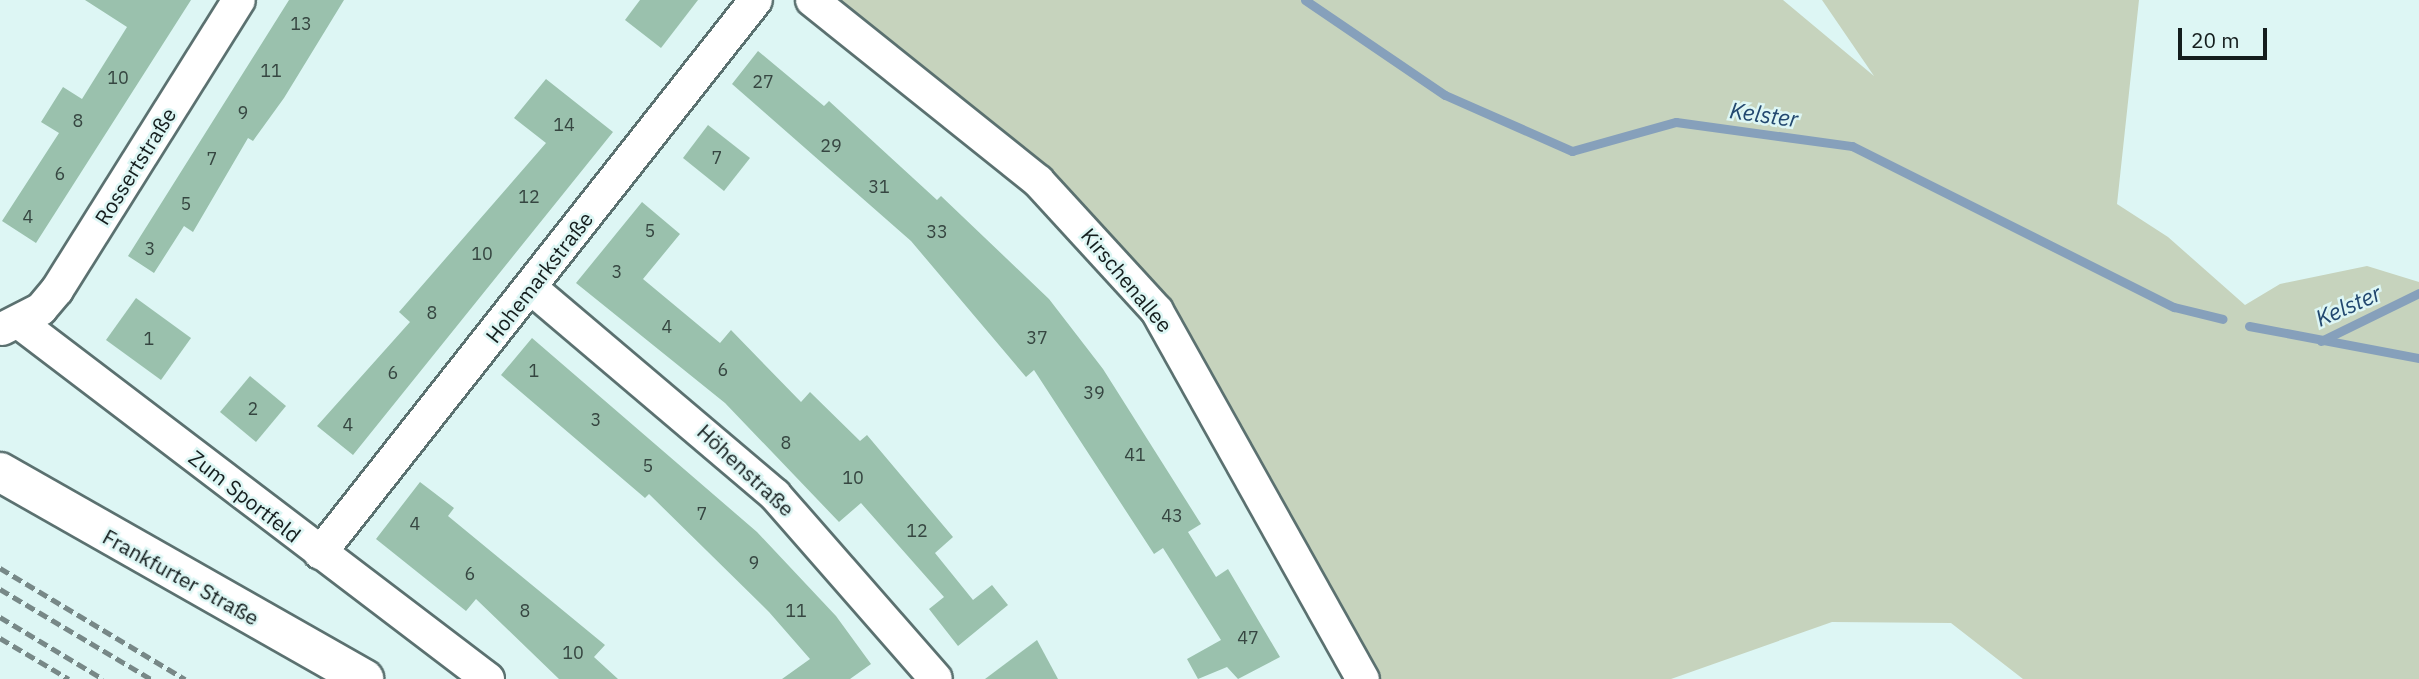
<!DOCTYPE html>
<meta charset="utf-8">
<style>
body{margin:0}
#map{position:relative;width:2419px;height:679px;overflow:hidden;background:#ddf6f4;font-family:"IBM Plex Sans",sans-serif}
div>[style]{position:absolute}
.green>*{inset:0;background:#c6d3bd}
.stream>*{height:9px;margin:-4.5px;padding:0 4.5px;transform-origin:4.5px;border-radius:4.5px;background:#86a0bb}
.building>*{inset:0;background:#9ac1ad}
.roads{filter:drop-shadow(2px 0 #5b7170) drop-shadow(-2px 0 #5b7170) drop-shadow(0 2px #5b7170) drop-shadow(0 -2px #5b7170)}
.minor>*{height:32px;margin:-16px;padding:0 16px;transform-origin:16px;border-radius:16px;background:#fff}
.tertiary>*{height:38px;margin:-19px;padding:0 19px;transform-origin:19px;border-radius:19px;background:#fff}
.rail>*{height:5px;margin-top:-2.5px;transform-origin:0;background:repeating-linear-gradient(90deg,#778887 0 10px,transparent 0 15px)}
span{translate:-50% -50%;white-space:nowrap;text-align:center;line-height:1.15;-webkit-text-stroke:5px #ddf6f4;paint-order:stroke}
.number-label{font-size:18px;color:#364641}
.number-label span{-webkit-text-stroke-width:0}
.street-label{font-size:21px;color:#141d1d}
.water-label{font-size:23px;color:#22486f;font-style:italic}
.scale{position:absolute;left:2178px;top:28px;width:89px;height:32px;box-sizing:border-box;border:4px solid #141d1d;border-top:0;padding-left:9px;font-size:21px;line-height:24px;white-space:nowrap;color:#141d1d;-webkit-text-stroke:5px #ddf6f4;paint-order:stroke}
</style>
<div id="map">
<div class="green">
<div style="clip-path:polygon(839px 0,1783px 0,1874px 76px,1822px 0,2139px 0,2117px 204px,2168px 237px,2245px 305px,2280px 284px,2367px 266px,2419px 282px,2419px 679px,2023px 679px,1951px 623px,1832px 622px,1671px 679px,1378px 679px,1175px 310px,1046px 167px)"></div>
</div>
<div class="stream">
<div style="left:1305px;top:0;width:169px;rotate:34.2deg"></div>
<div style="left:1445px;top:95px;width:139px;rotate:23.8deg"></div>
<div style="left:1572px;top:151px;width:108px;rotate:-15.6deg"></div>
<div style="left:1676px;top:122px;width:178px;rotate:7.8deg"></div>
<div style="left:1852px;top:146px;width:360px;rotate:26.6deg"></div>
<div style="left:2174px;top:307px;width:50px;rotate:13.8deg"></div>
<div style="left:2249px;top:326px;width:173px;rotate:10.7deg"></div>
<div style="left:2321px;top:341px;width:109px;rotate:-26.1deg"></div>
</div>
<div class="building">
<div style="clip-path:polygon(85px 0,191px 0,36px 243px,2px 221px,59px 133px,41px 122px,63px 87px,82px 99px,127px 27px)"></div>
<div style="clip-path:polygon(289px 0,344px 0,284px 98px,253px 141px,248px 138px,193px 232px,184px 226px,154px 273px,128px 256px)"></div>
<div style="clip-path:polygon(640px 0,698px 0,661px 48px,625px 20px)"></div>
<div style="clip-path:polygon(758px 51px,824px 106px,829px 101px,937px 200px,941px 196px,1049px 299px,1103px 369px,1201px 524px,1188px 532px,1216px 577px,1228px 569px,1280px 657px,1238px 679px,1227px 667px,1198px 679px,1187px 659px,1221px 640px,1163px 548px,1154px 554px,1034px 370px,1026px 377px,911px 241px,732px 84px)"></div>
<div style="clip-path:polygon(546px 79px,613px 132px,353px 455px,317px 426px,410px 322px,399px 312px,546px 143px,514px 118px)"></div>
<div style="clip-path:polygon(708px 125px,750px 158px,724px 191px,683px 158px)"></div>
<div style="clip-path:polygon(642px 202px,680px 234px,643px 279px,720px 343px,731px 330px,801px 402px,810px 392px,860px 441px,867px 435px,953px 537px,935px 553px,973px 600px,992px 585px,1008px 605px,958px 646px,929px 609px,944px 597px,861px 503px,839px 522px,725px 403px,576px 283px)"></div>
<div style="clip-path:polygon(136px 298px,191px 338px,161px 380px,106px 340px)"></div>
<div style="clip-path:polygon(532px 338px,757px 532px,836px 616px,871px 664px,850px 679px,782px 679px,810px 659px,769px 612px,649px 494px,645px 498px,501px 375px)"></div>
<div style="clip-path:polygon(250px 376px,286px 406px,256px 442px,220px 412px)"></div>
<div style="clip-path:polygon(420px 482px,454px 508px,448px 516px,605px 645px,594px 657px,618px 679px,559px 679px,476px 599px,466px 611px,376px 539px)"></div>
<div style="clip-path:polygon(1037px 640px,1058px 679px,985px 679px)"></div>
</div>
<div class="roads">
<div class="minor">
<div style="left:812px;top:0;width:290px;rotate:38.7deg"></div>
<div style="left:1038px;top:181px;width:176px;rotate:47.5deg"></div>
<div style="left:1157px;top:311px;width:422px;rotate:60.8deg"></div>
<div style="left:531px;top:288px;width:320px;rotate:40.3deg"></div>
<div style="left:775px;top:495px;width:244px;rotate:48.8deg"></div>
<div style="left:20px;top:323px;width:588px;rotate:37.26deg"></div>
<div style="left:2px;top:329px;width:44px;rotate:-27.1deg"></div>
<div style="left:41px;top:309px;width:25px;rotate:-50deg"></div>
<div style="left:57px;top:290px;width:342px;rotate:-57.9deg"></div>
<div style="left:320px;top:553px;width:704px;rotate:-51.75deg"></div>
</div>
<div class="tertiary">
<div style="left:0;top:472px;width:419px;rotate:29.6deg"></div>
</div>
</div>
<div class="rail">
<div style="left:0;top:568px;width:216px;rotate:31deg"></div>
<div style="left:0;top:589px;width:176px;rotate:30.8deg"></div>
<div style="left:0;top:617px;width:120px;rotate:31deg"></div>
<div style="left:0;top:638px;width:80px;rotate:30.7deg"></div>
</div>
<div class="number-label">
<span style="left:301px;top:24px">13</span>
<span style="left:271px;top:71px">11</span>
<span style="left:118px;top:78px">10</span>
<span style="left:763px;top:82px">27</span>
<span style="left:243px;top:113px">9</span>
<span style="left:78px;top:121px">8</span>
<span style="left:564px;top:125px">14</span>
<span style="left:831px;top:146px">29</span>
<span style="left:717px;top:158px">7</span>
<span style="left:212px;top:159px">7</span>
<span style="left:60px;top:174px">6</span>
<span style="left:879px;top:187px">31</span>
<span style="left:529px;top:197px">12</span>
<span style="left:186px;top:204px">5</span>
<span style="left:28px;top:217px">4</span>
<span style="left:650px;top:231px">5</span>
<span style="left:937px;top:232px">33</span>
<span style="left:150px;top:249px">3</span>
<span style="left:482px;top:254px">10</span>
<span style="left:617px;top:272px">3</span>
<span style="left:432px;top:313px">8</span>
<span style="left:667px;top:327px">4</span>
<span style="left:1037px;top:338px">37</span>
<span style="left:149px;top:339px">1</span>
<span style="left:723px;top:370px">6</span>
<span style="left:534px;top:371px">1</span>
<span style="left:393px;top:373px">6</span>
<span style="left:1094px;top:393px">39</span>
<span style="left:253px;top:409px">2</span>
<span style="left:596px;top:420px">3</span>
<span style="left:348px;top:425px">4</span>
<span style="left:786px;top:443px">8</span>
<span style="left:1135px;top:455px">41</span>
<span style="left:648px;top:466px">5</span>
<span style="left:853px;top:478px">10</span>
<span style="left:702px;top:514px">7</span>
<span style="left:1172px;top:516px">43</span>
<span style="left:415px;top:524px">4</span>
<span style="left:917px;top:531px">12</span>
<span style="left:754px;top:563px">9</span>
<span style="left:470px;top:574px">6</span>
<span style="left:525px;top:611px">8</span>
<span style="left:796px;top:611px">11</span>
<span style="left:1248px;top:638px">47</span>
<span style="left:573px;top:653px">10</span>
</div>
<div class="street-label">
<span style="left:135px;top:166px;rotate:-58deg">Rossertstraße</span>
<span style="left:539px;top:277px;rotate:-52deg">Hohemarkstraße</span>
<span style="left:1127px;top:280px;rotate:50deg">Kirschenallee</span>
<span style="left:746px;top:470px;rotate:43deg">Höhenstraße</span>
<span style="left:245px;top:496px;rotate:38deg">Zum Sportfeld</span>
<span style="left:181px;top:577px;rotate:29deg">Frankfurter Straße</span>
</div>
<div class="water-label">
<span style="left:1764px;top:114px;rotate:8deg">Kelster</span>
<span style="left:2348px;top:305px;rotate:-24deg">Kelster</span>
</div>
<div class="scale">20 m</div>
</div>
